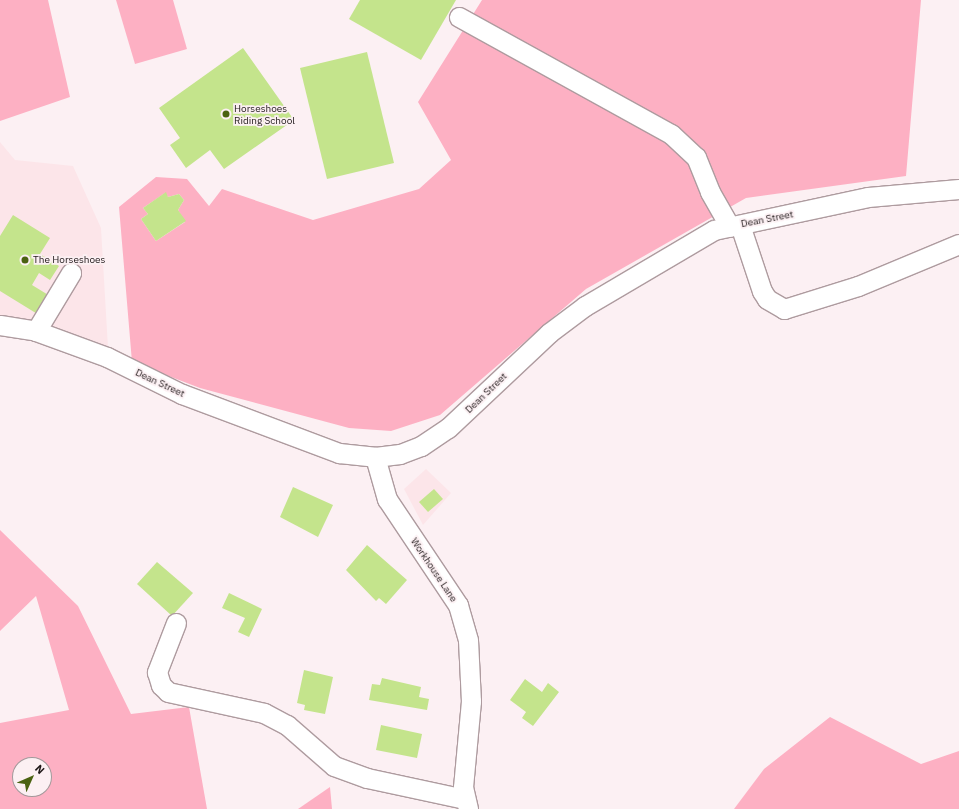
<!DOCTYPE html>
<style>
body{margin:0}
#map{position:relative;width:959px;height:809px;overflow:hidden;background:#fcf0f3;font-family:"IBM Plex Sans",sans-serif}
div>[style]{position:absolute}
.built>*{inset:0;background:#fce5e9}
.green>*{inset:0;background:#fdb0c3}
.building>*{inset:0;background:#c4e48c}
.roads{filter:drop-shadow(1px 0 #ae9b9f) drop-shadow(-1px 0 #ae9b9f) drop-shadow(0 1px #ae9b9f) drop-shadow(0 -1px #ae9b9f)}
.minor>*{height:19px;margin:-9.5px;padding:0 9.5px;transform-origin:9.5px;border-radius:9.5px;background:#fff}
.dots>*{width:11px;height:11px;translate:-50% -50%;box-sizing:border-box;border:2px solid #fcf0f3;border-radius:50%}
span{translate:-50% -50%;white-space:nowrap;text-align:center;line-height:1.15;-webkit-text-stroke:3.5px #fcf0f3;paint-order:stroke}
.poi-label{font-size:10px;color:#1e1718}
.left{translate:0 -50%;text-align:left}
.street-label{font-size:10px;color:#1e1718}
.north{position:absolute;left:12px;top:757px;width:40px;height:40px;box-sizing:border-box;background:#fcf0f3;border:1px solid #a3999b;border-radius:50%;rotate:45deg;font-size:11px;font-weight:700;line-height:16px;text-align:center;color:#1e1718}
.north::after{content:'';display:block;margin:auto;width:14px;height:18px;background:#4a6211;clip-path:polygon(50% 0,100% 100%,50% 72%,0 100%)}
</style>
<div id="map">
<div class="built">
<div style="clip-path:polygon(0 142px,15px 160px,73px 166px,101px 228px,108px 348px,0 318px)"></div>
<div style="clip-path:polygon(426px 469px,451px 493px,423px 525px,404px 489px)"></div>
</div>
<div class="green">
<div style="clip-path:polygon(0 0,48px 0,70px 97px,0 121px)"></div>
<div style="clip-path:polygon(116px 0,173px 0,187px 49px,135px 64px)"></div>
<div style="clip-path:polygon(evenodd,482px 0,921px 0,906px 176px,746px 198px,586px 289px,440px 415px,391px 431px,349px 428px,200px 388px,132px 362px,119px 207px,156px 177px,187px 179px,209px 206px,222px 189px,313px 220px,419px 189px,451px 160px,418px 102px,482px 0,165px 193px,168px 197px,179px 194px,184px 200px,178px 210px,185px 222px,156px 241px,141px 219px,148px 214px,143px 208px,165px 193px)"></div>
<div style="clip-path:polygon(evenodd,0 530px,78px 606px,131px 714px,189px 707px,207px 809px,0 809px,0 723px,69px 710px,36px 596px,0 631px,0 530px,20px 765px,44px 765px,44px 789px,20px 789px,20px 765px)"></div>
<div style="clip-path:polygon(830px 717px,921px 764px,959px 751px,959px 809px,734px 809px,764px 769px)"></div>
<div style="clip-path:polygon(330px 787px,332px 809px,298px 809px)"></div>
</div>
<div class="building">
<div style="clip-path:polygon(360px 0,456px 0,421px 60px,349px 19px)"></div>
<div style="clip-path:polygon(243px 48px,294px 120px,224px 169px,210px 150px,186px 168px,170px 145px,180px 138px,159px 108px)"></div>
<div style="clip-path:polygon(367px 52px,394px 163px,327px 179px,300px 68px)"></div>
<div style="clip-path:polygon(166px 192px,168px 197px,179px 194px,184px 200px,178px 210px,186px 221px,156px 241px,141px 219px,148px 214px,143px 208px)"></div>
<div style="clip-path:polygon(13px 215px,50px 238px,40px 254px,59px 266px,50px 280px,39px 273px,32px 285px,50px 296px,39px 315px,0 291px,0 236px)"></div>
<div style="clip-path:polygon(293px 487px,333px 505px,318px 537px,280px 517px)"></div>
<div style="clip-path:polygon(434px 489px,443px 499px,428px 512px,419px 502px)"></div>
<div style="clip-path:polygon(367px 545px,407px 580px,386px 604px,379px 598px,376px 601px,346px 570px)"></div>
<div style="clip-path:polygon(157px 562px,193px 593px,172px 616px,137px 584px)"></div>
<div style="clip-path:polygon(229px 593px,262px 609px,249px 637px,238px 632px,245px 618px,222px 608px)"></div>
<div style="clip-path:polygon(304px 670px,333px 677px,325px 714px,304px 710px,305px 705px,297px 703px)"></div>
<div style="clip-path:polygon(382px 678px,421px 687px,419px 697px,429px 699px,427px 710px,369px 700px,372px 684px,380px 685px)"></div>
<div style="clip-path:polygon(525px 679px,542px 692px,548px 683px,559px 692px,533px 726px,522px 718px,526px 712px,510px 700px)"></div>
<div style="clip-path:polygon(381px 725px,422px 734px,417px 758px,376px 750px)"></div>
</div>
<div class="roads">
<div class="minor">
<div style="left:459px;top:17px;width:242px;rotate:28.9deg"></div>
<div style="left:671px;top:134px;width:34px;rotate:43deg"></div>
<div style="left:696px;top:157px;width:38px;rotate:68deg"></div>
<div style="left:710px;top:192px;width:40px;rotate:60.3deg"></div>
<div style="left:740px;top:225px;width:70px;rotate:71.6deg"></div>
<div style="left:762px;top:291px;width:9px;rotate:58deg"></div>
<div style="left:767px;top:299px;width:20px;rotate:30deg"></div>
<div style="left:784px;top:309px;width:77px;rotate:-17.3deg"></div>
<div style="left:858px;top:286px;width:109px;rotate:-22.6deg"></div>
<div style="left:0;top:325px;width:36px;rotate:9deg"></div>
<div style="left:36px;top:331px;width:76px;rotate:20.1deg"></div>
<div style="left:107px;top:357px;width:84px;rotate:26.3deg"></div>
<div style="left:182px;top:394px;width:168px;rotate:20.6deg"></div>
<div style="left:339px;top:453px;width:36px;rotate:6deg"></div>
<div style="left:375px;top:457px;width:25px;rotate:-7deg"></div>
<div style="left:400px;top:454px;width:22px;rotate:-21deg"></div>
<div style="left:421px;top:446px;width:32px;rotate:-34deg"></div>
<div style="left:448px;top:428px;width:139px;rotate:-43.2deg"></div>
<div style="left:549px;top:333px;width:45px;rotate:-36.9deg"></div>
<div style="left:585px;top:306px;width:150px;rotate:-30.5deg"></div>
<div style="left:714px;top:230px;width:157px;rotate:-12.1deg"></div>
<div style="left:868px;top:197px;width:91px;rotate:-5deg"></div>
<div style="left:36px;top:331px;width:68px;rotate:-58.9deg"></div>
<div style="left:375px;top:457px;width:44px;rotate:74.1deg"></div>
<div style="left:387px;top:499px;width:128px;rotate:56.2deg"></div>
<div style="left:458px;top:605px;width:36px;rotate:74deg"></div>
<div style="left:468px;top:640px;width:61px;rotate:87.2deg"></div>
<div style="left:471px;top:701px;width:86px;rotate:95.3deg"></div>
<div style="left:463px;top:787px;width:23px;rotate:77deg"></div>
<div style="left:176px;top:623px;width:53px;rotate:111.2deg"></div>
<div style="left:157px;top:672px;width:14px;rotate:73deg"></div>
<div style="left:161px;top:685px;width:10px;rotate:45deg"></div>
<div style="left:168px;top:692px;width:98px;rotate:12.3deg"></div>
<div style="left:264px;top:713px;width:26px;rotate:28deg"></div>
<div style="left:287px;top:725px;width:62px;rotate:41.1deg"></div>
<div style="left:334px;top:766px;width:35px;rotate:20deg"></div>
<div style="left:367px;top:778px;width:100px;rotate:12.1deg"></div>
</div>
</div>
<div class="dots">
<div style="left:226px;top:114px;background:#4a6211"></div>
<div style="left:25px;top:260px;background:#4a6211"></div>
</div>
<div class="poi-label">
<span class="left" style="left:234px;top:114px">Horseshoes<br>Riding School</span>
<span class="left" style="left:33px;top:260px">The Horseshoes</span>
</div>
<div class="street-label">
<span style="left:767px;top:219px;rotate:-11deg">Dean Street</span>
<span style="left:160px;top:383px;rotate:25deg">Dean Street</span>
<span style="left:486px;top:393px;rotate:-44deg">Dean Street</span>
<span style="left:434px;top:570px;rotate:56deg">Workhouse Lane</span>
</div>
<div class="north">N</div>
</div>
